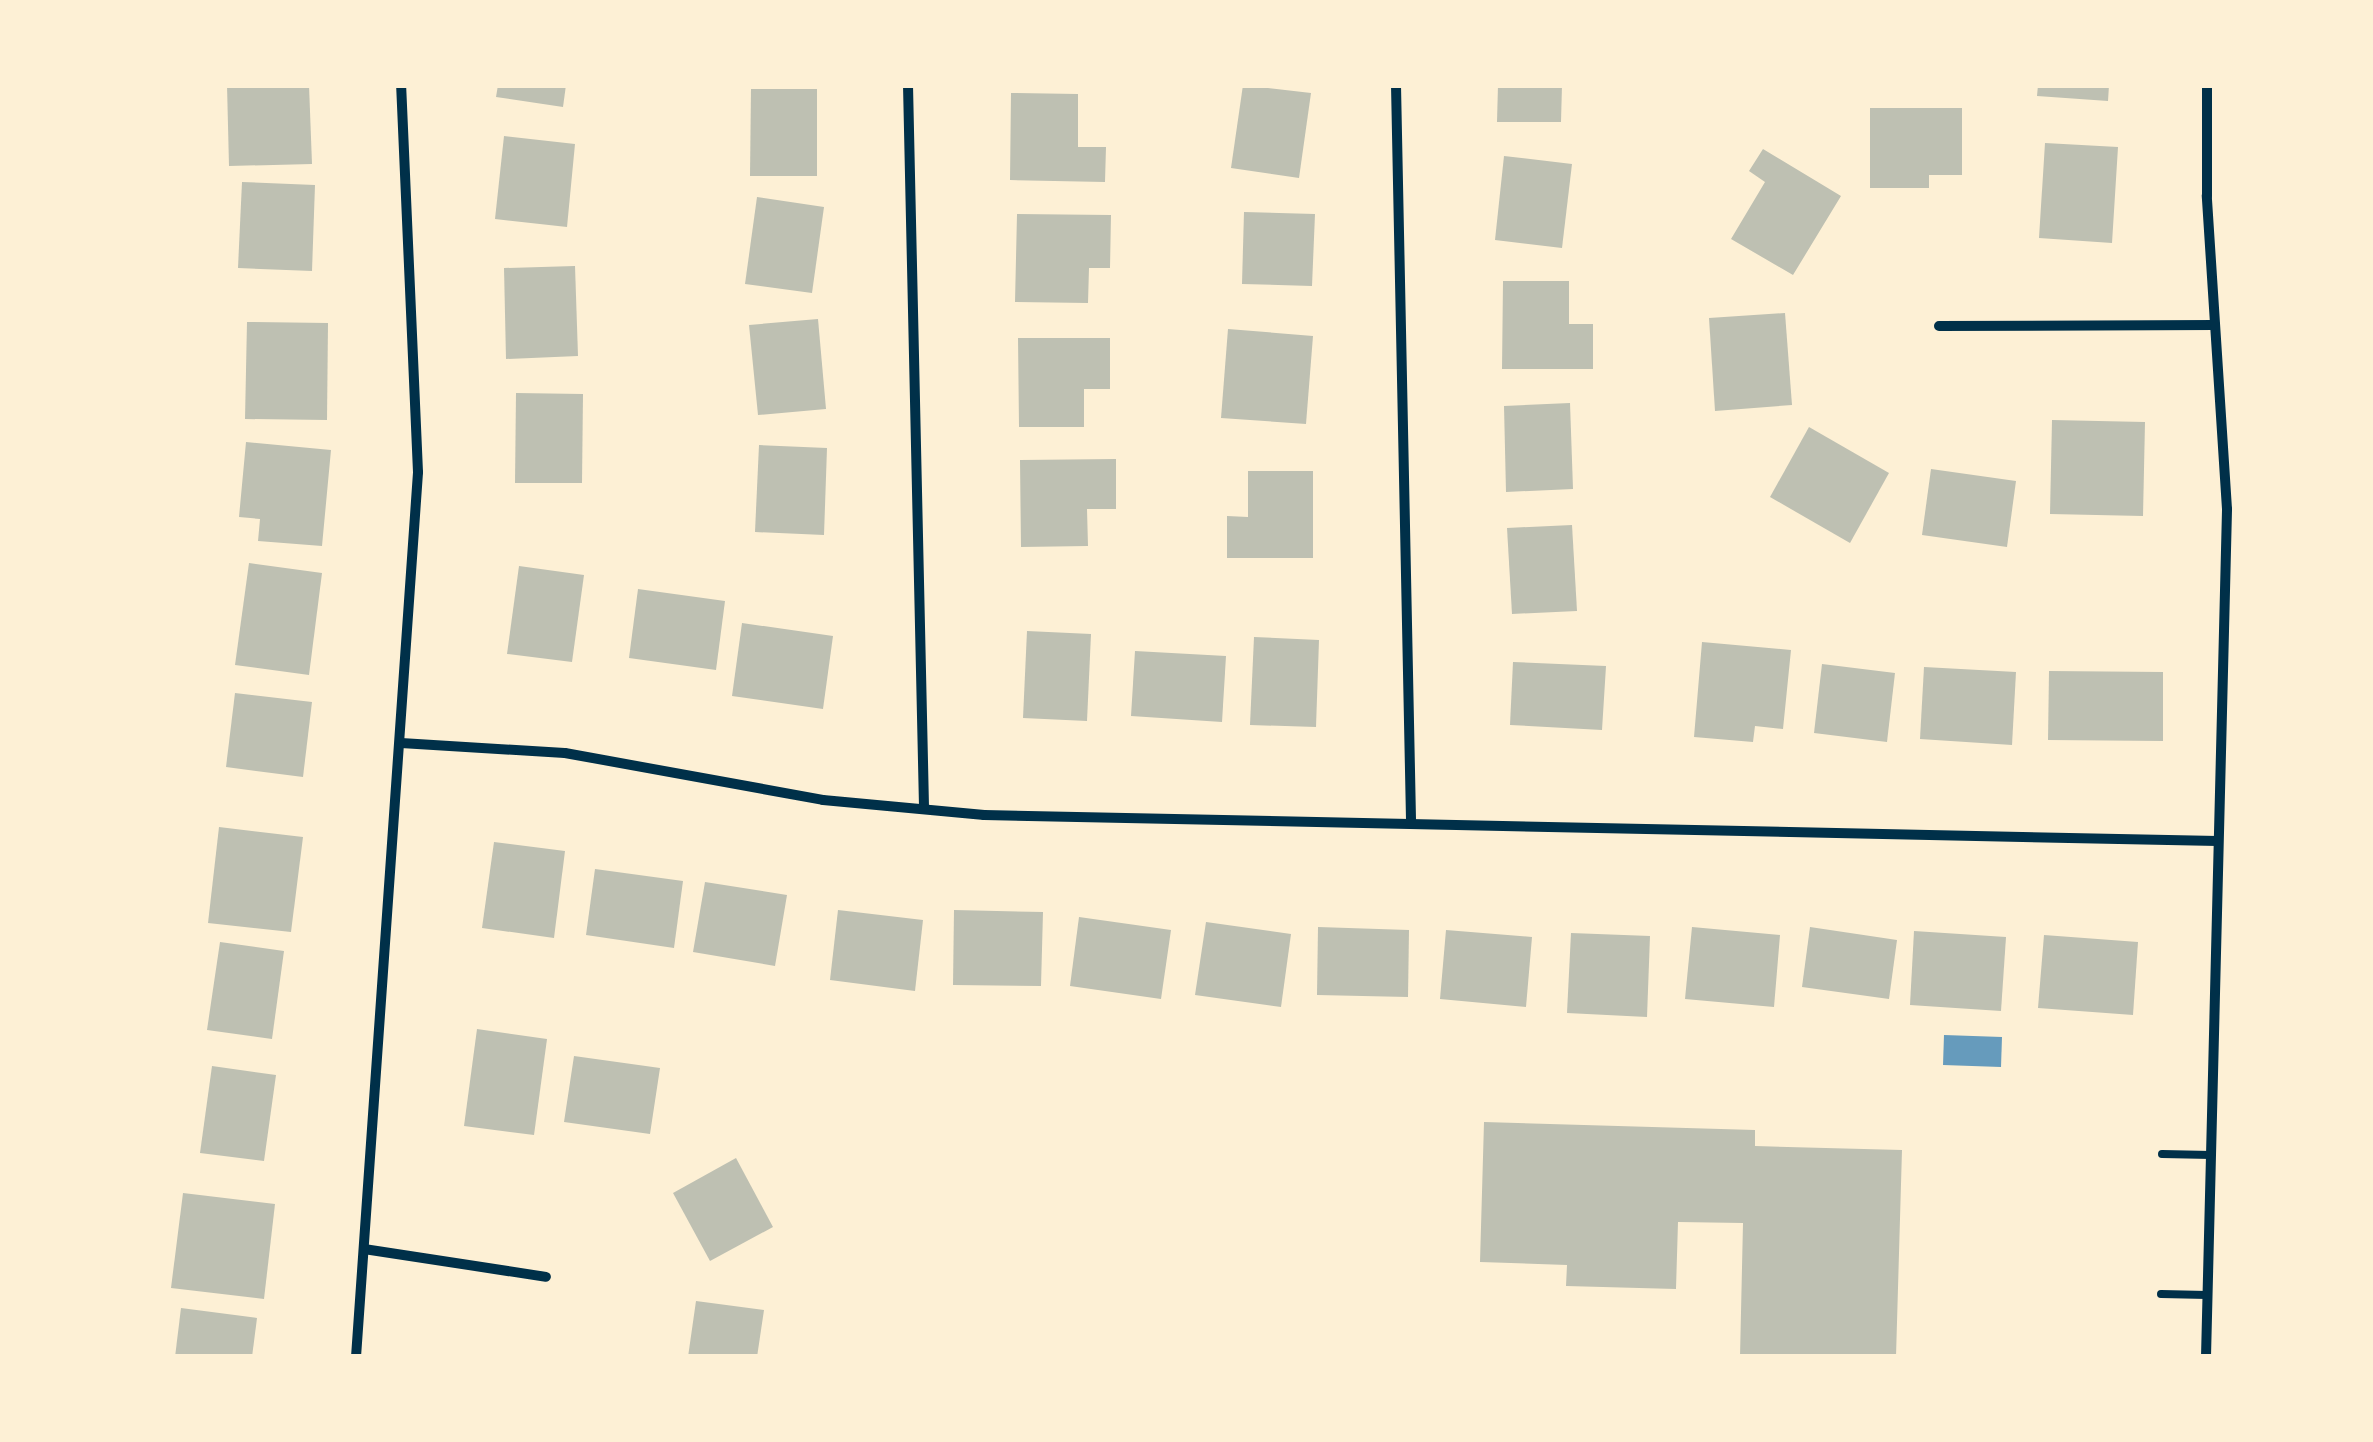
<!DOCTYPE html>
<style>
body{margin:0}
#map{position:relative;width:2373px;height:1442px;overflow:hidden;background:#fdf0d5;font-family:"Golos Text",sans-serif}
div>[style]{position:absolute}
.water>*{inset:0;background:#669bbc}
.building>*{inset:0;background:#bec0b2}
.service>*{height:8px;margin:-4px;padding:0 4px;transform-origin:4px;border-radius:4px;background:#003049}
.minor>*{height:10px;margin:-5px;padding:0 5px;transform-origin:5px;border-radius:5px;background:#003049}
span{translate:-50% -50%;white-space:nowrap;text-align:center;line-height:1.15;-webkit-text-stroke:8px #fdf0d5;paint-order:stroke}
.frame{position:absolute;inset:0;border:88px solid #fdf0d5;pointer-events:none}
</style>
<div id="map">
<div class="water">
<div style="clip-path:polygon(1944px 1035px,2002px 1037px,2001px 1067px,1943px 1065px)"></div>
</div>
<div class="building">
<div style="clip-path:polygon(227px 85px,309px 85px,312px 164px,229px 166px)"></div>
<div style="clip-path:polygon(498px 85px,566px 85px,563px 107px,496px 97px)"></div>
<div style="clip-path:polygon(1243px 85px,1311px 93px,1299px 178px,1231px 168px)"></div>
<div style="clip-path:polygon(1498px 85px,1562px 85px,1561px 122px,1497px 122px)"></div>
<div style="clip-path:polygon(2038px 85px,2109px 85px,2108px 101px,2037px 96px)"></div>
<div style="clip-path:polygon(751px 89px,817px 89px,817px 176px,750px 176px)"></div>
<div style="clip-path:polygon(1011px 93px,1078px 94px,1078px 147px,1106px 147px,1105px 182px,1010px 180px)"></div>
<div style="clip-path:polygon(1870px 108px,1962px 108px,1962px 175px,1929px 175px,1929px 188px,1870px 188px)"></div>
<div style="clip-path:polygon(504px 136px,575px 144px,567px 227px,495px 219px)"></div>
<div style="clip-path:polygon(2045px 143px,2118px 147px,2112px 243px,2039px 238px)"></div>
<div style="clip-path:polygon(1763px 149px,1841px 196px,1793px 275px,1731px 239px,1765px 182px,1749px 171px)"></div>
<div style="clip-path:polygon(1504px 156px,1572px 164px,1562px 248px,1495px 240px)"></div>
<div style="clip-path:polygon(242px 182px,315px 185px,312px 271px,238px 268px)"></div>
<div style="clip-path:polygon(757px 197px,824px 207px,812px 293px,745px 284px)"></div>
<div style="clip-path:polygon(1244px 212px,1315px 214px,1312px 286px,1242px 284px)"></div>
<div style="clip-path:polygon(1017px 214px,1111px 215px,1110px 268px,1089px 268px,1088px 303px,1015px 302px)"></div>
<div style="clip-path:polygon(575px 266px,578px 356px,506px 359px,504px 268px)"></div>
<div style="clip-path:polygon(1503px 281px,1569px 281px,1569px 324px,1593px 324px,1593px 369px,1502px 369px)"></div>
<div style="clip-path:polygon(1785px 313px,1792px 405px,1715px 411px,1709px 318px)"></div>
<div style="clip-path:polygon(818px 319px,826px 409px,758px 415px,749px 325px)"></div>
<div style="clip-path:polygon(247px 322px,328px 323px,327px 420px,245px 419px)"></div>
<div style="clip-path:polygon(1228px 329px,1313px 336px,1306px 424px,1221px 418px)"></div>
<div style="clip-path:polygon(1018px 338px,1110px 338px,1110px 389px,1084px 389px,1084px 427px,1019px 427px)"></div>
<div style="clip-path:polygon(516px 393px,583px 394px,582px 483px,515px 483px)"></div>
<div style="clip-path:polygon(1570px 403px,1573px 489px,1506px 492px,1504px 406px)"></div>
<div style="clip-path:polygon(2052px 420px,2145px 422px,2143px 516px,2050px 514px)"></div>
<div style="clip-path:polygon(1809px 427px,1889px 473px,1850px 543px,1770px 497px)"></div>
<div style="clip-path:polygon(246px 442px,331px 450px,322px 546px,258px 541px,260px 519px,239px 517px)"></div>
<div style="clip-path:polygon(759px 445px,827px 448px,824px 535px,755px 532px)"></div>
<div style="clip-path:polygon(1116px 459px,1116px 509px,1087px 509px,1088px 546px,1021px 547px,1020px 460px)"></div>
<div style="clip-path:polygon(1931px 469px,2016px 481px,2007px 547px,1922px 535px)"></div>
<div style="clip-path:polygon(1248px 471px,1313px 471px,1313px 558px,1227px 558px,1227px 516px,1248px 517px)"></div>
<div style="clip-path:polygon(1572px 525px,1577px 611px,1512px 614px,1507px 528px)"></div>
<div style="clip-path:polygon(249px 563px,322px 573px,309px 675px,235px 665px)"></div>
<div style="clip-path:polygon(519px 566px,584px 575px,572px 662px,507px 654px)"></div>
<div style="clip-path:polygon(638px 589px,725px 601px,716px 670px,629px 658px)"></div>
<div style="clip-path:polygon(742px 623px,833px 636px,823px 709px,732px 696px)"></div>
<div style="clip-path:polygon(1027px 631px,1091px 634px,1087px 721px,1023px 718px)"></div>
<div style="clip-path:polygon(1254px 637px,1319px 640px,1316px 727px,1250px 725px)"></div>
<div style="clip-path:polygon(1702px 642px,1791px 650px,1783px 729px,1755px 726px,1753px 742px,1694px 737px)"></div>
<div style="clip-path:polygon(1135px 651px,1226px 656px,1222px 722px,1131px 716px)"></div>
<div style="clip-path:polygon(1513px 662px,1606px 666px,1602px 730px,1510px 725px)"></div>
<div style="clip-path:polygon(1822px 664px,1895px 673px,1887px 742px,1814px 733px)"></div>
<div style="clip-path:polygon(1924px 667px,2016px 672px,2012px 745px,1920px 739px)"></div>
<div style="clip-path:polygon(2049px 671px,2163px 672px,2163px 741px,2048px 740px)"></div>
<div style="clip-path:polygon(235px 693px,312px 702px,303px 777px,226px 767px)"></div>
<div style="clip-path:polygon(219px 827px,303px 837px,291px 932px,208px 923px)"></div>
<div style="clip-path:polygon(494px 842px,565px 851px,554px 938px,482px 928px)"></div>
<div style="clip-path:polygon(595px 869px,683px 881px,674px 948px,586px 935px)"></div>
<div style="clip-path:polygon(705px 882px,787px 895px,775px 966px,693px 952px)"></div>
<div style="clip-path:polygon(838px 910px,923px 920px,915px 991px,830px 980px)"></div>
<div style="clip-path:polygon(954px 910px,1043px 912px,1041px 986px,953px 985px)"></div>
<div style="clip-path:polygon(1079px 917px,1171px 930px,1161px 999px,1070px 986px)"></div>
<div style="clip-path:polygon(1206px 922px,1291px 934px,1281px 1007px,1195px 995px)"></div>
<div style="clip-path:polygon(1318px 927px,1409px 930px,1408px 997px,1317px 995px)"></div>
<div style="clip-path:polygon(1692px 927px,1780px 935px,1774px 1007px,1685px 999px)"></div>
<div style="clip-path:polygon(1810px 927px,1897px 940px,1889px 999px,1802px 987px)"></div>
<div style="clip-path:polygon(1446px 930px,1532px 937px,1526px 1007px,1440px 999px)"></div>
<div style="clip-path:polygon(1914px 931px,2006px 937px,2001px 1011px,1910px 1005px)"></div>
<div style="clip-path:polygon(1571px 933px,1650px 936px,1647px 1017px,1567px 1013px)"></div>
<div style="clip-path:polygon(2044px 935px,2138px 942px,2133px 1015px,2038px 1008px)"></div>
<div style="clip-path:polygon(220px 942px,284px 951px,272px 1039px,207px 1030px)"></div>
<div style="clip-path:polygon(477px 1029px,547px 1039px,534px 1135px,464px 1126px)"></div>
<div style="clip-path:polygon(574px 1056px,660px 1068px,650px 1134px,564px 1122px)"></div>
<div style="clip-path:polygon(212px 1066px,276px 1075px,264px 1161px,200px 1153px)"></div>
<div style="clip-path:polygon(1484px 1122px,1755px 1130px,1755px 1146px,1902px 1150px,1896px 1357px,1740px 1357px,1743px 1223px,1678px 1222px,1676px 1289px,1566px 1286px,1567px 1265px,1480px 1262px)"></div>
<div style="clip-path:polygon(736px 1158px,773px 1227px,710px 1261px,673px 1193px)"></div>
<div style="clip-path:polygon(183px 1193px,275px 1204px,264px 1299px,171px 1288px)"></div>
<div style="clip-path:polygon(696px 1301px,764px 1310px,757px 1357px,688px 1357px)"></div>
<div style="clip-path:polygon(181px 1308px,257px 1318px,252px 1357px,175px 1357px)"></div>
</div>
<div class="service">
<div style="left:2162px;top:1154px;width:49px;rotate:1.2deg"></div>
<div style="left:2161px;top:1294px;width:46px;rotate:1.2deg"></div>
</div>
<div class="minor">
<div style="left:908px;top:85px;width:720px;rotate:88.73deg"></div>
<div style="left:1396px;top:85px;width:737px;rotate:88.83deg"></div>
<div style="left:1939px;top:326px;width:276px;rotate:-0.2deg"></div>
<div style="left:401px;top:743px;width:164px;rotate:3.5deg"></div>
<div style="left:565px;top:753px;width:262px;rotate:10.3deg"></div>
<div style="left:823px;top:800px;width:162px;rotate:5.3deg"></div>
<div style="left:984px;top:815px;width:1234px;rotate:1.21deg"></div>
<div style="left:364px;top:1249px;width:184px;rotate:8.7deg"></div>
<div style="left:356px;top:1357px;width:887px;rotate:-85.99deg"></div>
<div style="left:418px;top:472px;width:387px;rotate:-92.5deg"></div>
<div style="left:2206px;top:1357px;width:848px;rotate:-88.58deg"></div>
<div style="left:2227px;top:509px;width:314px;rotate:-93.7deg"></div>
<div style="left:2207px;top:196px;width:111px;rotate:-90deg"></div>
</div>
<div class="frame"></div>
</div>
